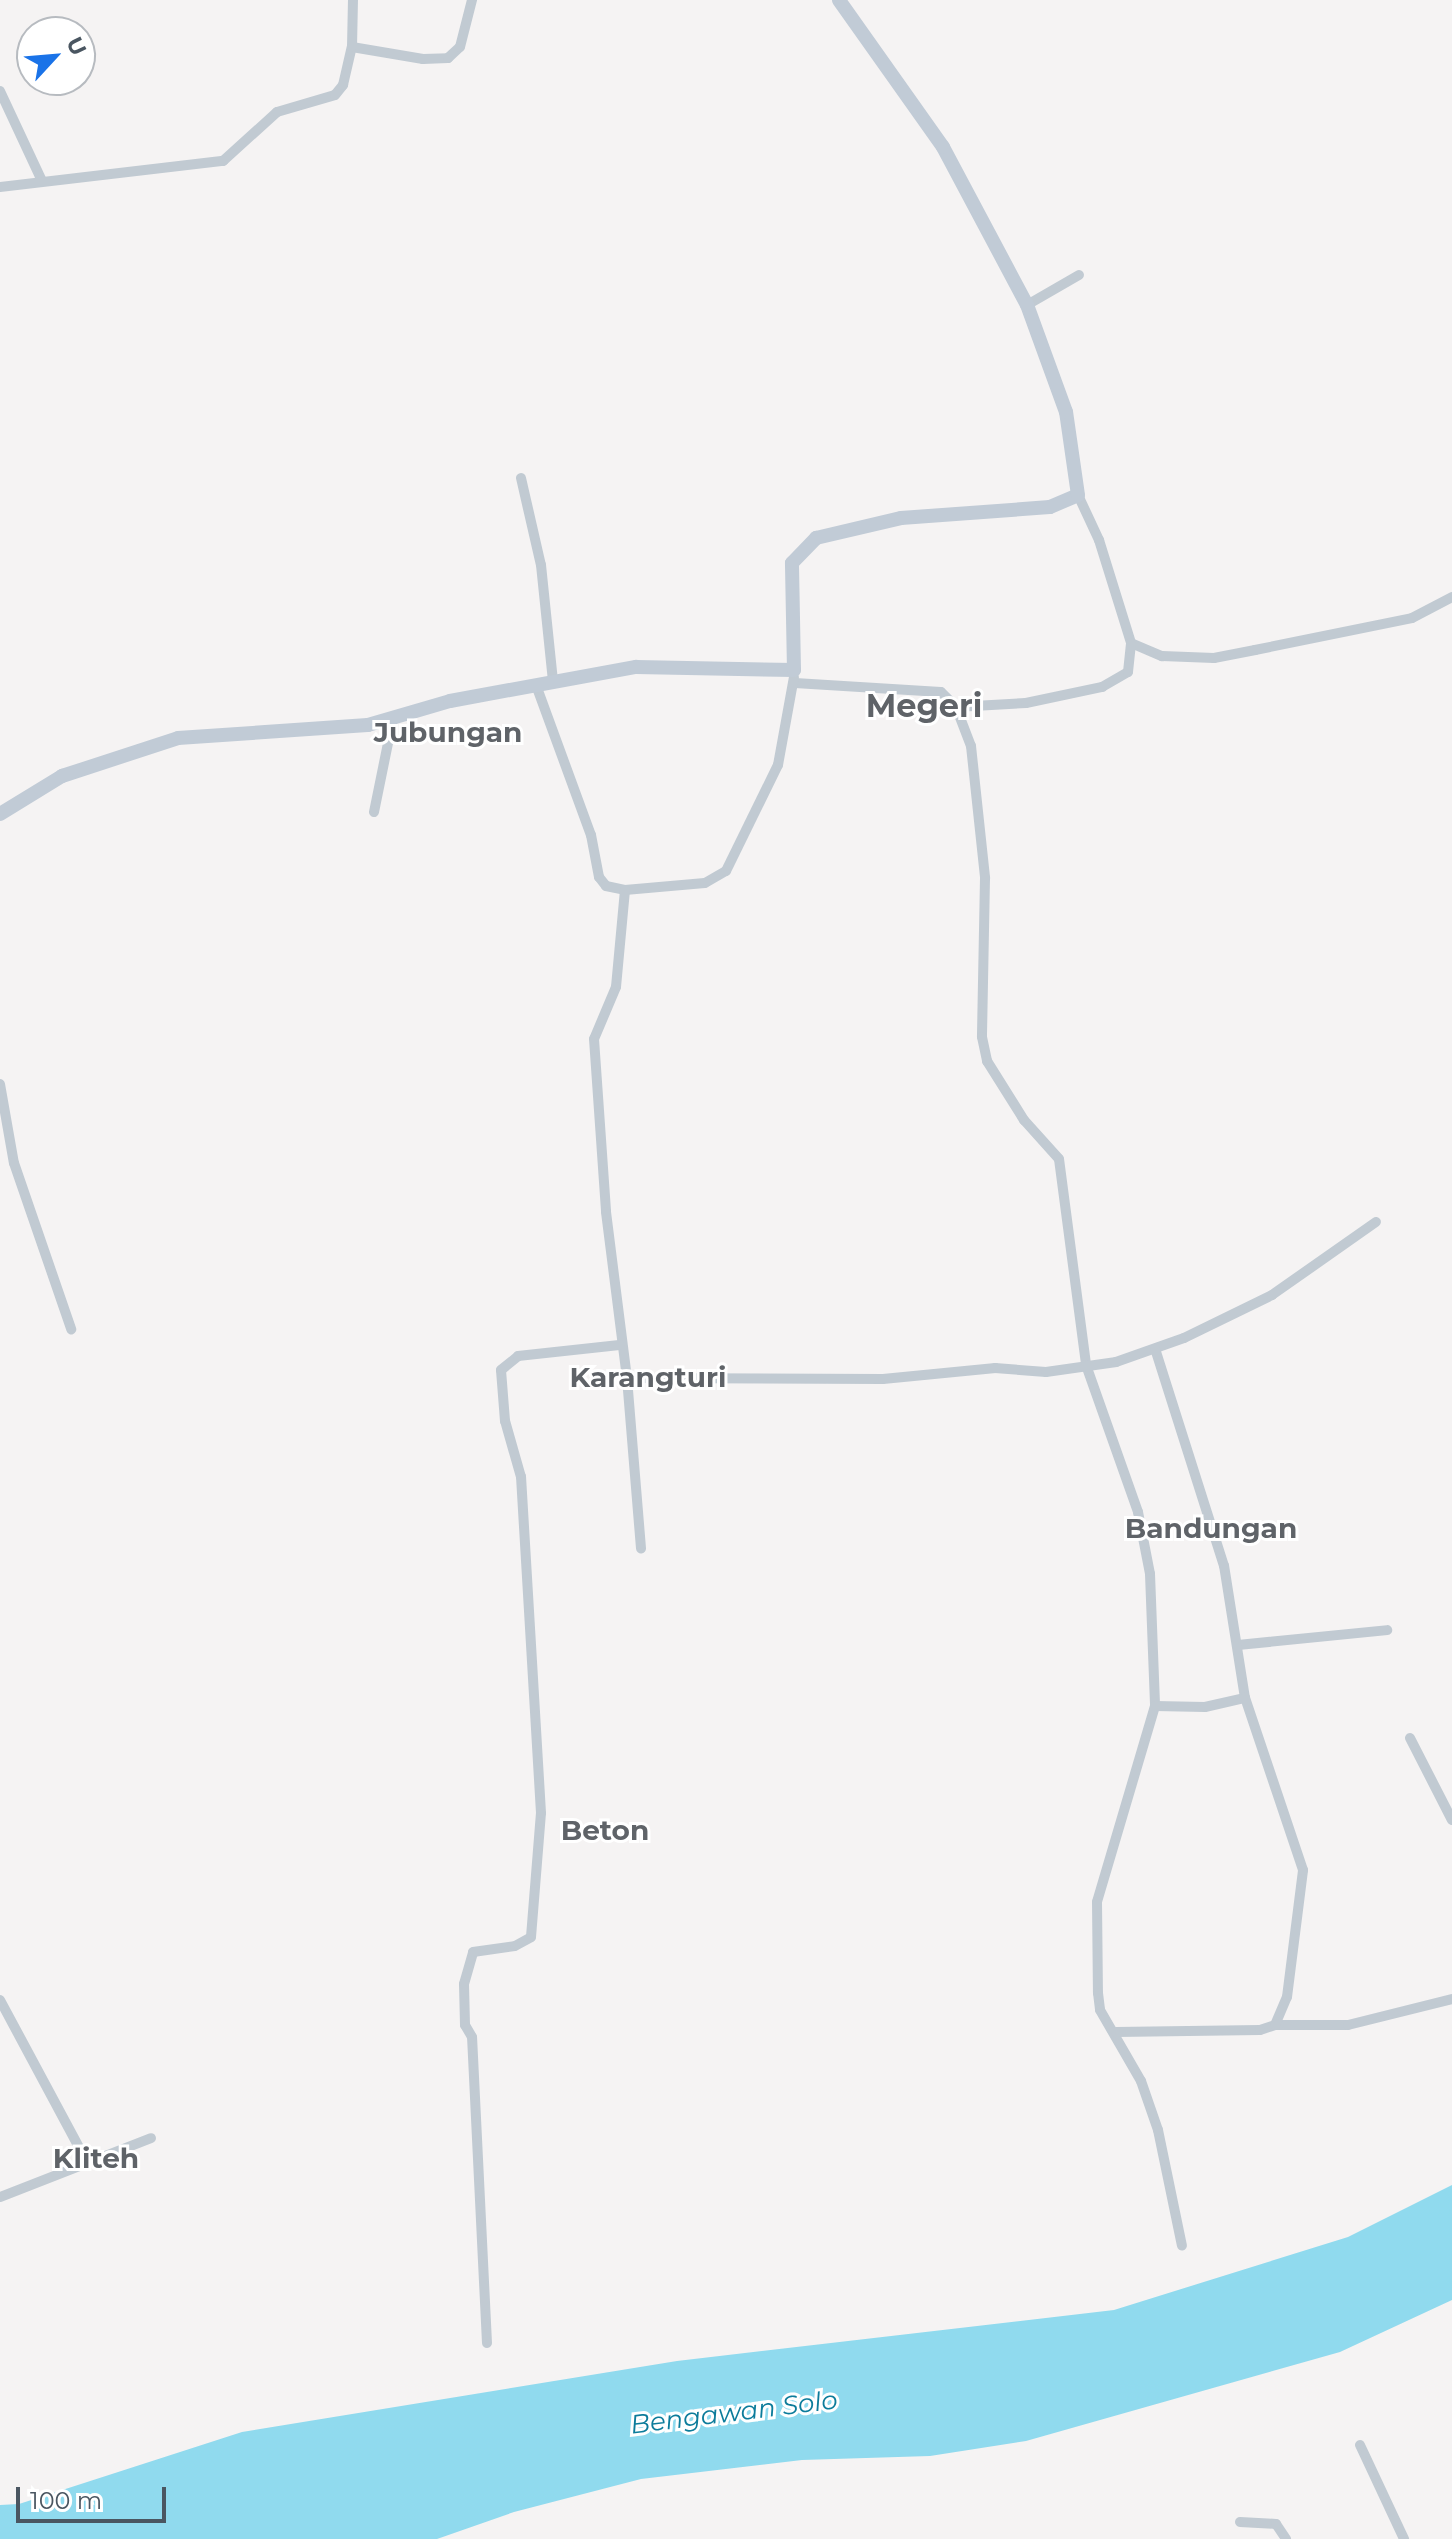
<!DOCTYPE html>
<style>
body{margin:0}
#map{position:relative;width:1452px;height:2539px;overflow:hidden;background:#f5f3f3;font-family:Montserrat,sans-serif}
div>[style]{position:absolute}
.water>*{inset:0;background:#90daee}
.street>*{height:10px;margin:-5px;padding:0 5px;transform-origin:5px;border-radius:5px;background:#c1cad2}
.secondary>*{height:14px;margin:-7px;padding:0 7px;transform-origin:7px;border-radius:7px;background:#c1cbd6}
span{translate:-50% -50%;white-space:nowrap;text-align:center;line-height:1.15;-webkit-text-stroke:6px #fff;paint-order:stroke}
.water-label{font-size:26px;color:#0c7c9b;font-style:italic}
.quarter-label{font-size:28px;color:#5f6368;font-weight:700}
.district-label{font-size:32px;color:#5f6368;font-weight:700}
.north{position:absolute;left:16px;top:16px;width:80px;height:80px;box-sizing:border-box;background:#fff;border:2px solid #b7bbc0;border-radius:50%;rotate:64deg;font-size:22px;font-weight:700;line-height:32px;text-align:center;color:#4a5661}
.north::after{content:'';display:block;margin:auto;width:28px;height:36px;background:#1a73e8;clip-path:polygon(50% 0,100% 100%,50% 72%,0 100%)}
.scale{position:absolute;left:16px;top:2487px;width:150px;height:36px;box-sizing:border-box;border:4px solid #4a5661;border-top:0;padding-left:10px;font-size:24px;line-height:28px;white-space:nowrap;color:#4a5661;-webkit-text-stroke:6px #fff;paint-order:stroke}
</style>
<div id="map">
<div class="water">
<div style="clip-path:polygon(1452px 2185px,1452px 2300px,1340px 2352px,1026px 2441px,930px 2456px,802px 2460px,641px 2479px,514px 2512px,437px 2539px,0 2539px,0 2505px,19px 2504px,242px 2432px,677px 2361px,1114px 2310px,1348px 2237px)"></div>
</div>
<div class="street">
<div style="left:352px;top:47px;width:72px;rotate:9.6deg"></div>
<div style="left:423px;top:59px;width:25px;rotate:-2deg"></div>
<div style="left:448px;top:58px;width:16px;rotate:-43deg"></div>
<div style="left:460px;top:47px;width:49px;rotate:-75.7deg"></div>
<div style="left:0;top:91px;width:99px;rotate:65deg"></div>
<div style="left:0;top:187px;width:225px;rotate:-6.7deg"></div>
<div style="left:223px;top:161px;width:73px;rotate:-42.2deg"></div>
<div style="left:277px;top:112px;width:60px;rotate:-16.3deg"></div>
<div style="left:335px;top:95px;width:13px;rotate:-51deg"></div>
<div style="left:343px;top:85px;width:39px;rotate:-77deg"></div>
<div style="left:352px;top:47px;width:47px;rotate:-88.8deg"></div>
<div style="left:1027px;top:305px;width:60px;rotate:-30deg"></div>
<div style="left:521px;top:478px;width:89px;rotate:77.1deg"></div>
<div style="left:541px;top:565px;width:117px;rotate:84.1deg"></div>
<div style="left:1078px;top:495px;width:50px;rotate:65deg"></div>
<div style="left:1099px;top:540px;width:108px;rotate:72.7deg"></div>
<div style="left:1131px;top:643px;width:34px;rotate:23deg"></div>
<div style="left:1162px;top:656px;width:52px;rotate:2.2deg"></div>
<div style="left:1214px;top:658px;width:42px;rotate:-11deg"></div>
<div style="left:1255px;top:650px;width:160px;rotate:-11.5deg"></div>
<div style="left:1412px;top:618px;width:45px;rotate:-27.7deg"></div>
<div style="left:795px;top:683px;width:146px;rotate:3.5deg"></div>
<div style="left:941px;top:692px;width:21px;rotate:45deg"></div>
<div style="left:956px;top:707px;width:42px;rotate:69deg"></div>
<div style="left:971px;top:746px;width:133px;rotate:83.9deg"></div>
<div style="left:985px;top:878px;width:159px;rotate:91.1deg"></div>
<div style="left:982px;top:1037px;width:25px;rotate:78deg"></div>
<div style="left:987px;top:1061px;width:70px;rotate:57.9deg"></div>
<div style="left:1024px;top:1120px;width:52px;rotate:48.1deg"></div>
<div style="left:1059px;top:1159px;width:208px;rotate:82.5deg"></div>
<div style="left:1086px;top:1365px;width:156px;rotate:70.5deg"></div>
<div style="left:1138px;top:1512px;width:63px;rotate:79deg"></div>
<div style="left:1150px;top:1574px;width:132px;rotate:87.8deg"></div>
<div style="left:1155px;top:1706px;width:204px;rotate:106.5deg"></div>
<div style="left:1097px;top:1902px;width:91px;rotate:89.4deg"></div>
<div style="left:1098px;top:1993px;width:17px;rotate:83deg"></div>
<div style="left:1100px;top:2010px;width:82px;rotate:60deg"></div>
<div style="left:1141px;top:2081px;width:52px;rotate:70.9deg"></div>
<div style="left:1158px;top:2130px;width:118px;rotate:78.3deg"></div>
<div style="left:536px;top:685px;width:160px;rotate:69.9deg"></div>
<div style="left:591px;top:835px;width:43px;rotate:79.2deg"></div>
<div style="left:599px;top:877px;width:11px;rotate:52deg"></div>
<div style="left:606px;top:886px;width:19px;rotate:12deg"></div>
<div style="left:625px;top:890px;width:80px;rotate:-5deg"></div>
<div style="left:705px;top:883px;width:24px;rotate:-30deg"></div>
<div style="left:726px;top:871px;width:118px;rotate:-63.9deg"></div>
<div style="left:778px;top:765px;width:89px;rotate:-79.7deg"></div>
<div style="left:956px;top:707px;width:70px;rotate:-3.3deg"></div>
<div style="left:1026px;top:703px;width:78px;rotate:-11.9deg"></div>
<div style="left:1102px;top:687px;width:30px;rotate:-30deg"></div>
<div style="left:1128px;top:672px;width:29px;rotate:-84deg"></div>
<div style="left:374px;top:812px;width:95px;rotate:-78.5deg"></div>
<div style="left:625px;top:890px;width:97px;rotate:95.3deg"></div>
<div style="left:616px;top:987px;width:56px;rotate:112.9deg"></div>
<div style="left:594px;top:1039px;width:173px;rotate:86deg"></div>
<div style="left:606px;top:1212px;width:167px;rotate:82.8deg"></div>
<div style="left:627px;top:1378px;width:256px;rotate:0.2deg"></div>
<div style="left:883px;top:1379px;width:113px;rotate:-5.6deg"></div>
<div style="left:995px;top:1368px;width:51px;rotate:4.5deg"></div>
<div style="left:1046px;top:1372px;width:71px;rotate:-8.1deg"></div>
<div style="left:1116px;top:1362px;width:72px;rotate:-19.4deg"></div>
<div style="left:1184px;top:1338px;width:98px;rotate:-26deg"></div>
<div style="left:1272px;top:1295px;width:127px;rotate:-35.1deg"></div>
<div style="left:0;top:1084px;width:80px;rotate:80deg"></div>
<div style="left:14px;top:1163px;width:176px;rotate:71deg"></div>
<div style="left:627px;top:1378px;width:171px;rotate:85.3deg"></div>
<div style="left:1238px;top:1645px;width:150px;rotate:-5.7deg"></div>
<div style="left:1155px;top:1706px;width:50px;rotate:1.1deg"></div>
<div style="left:1205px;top:1707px;width:41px;rotate:-12.7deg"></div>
<div style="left:1245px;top:1698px;width:134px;rotate:-99deg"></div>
<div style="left:1224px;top:1566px;width:228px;rotate:-107.6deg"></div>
<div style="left:1410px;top:1738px;width:92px;rotate:62.9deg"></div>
<div style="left:0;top:2000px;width:184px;rotate:61.8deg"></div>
<div style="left:1275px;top:2025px;width:73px"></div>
<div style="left:1348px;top:2025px;width:107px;rotate:-14deg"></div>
<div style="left:1116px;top:2032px;width:144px;rotate:-0.8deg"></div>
<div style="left:1260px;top:2030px;width:16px;rotate:-18deg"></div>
<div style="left:1275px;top:2025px;width:30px;rotate:-67deg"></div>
<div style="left:1287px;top:1997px;width:128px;rotate:-82.8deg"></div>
<div style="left:1303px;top:1870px;width:182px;rotate:-108.6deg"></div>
<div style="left:0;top:2197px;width:162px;rotate:-21.3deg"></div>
<div style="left:487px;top:2343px;width:306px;rotate:-92.8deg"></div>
<div style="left:472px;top:2037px;width:14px;rotate:-120deg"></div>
<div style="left:465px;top:2025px;width:41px;rotate:-91.4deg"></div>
<div style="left:464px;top:1984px;width:33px;rotate:-74deg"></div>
<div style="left:473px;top:1952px;width:42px;rotate:-8.1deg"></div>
<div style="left:515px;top:1946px;width:18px;rotate:-29deg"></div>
<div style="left:531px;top:1937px;width:124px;rotate:-85.4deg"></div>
<div style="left:541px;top:1813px;width:337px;rotate:-93.4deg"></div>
<div style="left:521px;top:1477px;width:58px;rotate:-105.9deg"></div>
<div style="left:505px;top:1421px;width:51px;rotate:-94.5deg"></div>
<div style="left:501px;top:1370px;width:22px;rotate:-39deg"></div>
<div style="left:518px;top:1356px;width:102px;rotate:-6.2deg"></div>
<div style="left:1360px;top:2445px;width:104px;rotate:64.9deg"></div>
<div style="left:1240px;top:2522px;width:36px;rotate:3deg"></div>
<div style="left:1276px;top:2524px;width:18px;rotate:56deg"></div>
</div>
<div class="secondary">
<div style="left:0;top:814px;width:73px;rotate:-31.5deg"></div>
<div style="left:62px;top:776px;width:122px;rotate:-18.1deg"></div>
<div style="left:178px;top:738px;width:190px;rotate:-3.9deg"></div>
<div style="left:368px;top:725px;width:85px;rotate:-16.3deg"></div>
<div style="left:450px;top:701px;width:189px;rotate:-10.4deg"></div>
<div style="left:636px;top:667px;width:158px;rotate:1.1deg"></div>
<div style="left:794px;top:670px;width:107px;rotate:-91.1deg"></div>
<div style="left:792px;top:563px;width:35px;rotate:-46deg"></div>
<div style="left:816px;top:538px;width:87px;rotate:-13.2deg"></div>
<div style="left:901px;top:518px;width:149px;rotate:-4.2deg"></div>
<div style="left:1050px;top:507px;width:30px;rotate:-23deg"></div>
<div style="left:1078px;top:495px;width:84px;rotate:-98.2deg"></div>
<div style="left:1066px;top:412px;width:114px;rotate:-110deg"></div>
<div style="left:1027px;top:305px;width:179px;rotate:-118deg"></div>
<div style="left:943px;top:147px;width:180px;rotate:-125.3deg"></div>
</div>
<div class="water-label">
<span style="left:734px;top:2413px;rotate:-7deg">Bengawan Solo</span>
</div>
<div class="quarter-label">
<span style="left:448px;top:732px">Jubungan</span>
<span style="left:648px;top:1377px">Karangturi</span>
<span style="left:1211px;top:1528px">Bandungan</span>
<span style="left:605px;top:1830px">Beton</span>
<span style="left:96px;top:2158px">Kliteh</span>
</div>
<div class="district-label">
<span style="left:924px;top:706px">Megeri</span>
</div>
<div class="north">U</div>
<div class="scale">100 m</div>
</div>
